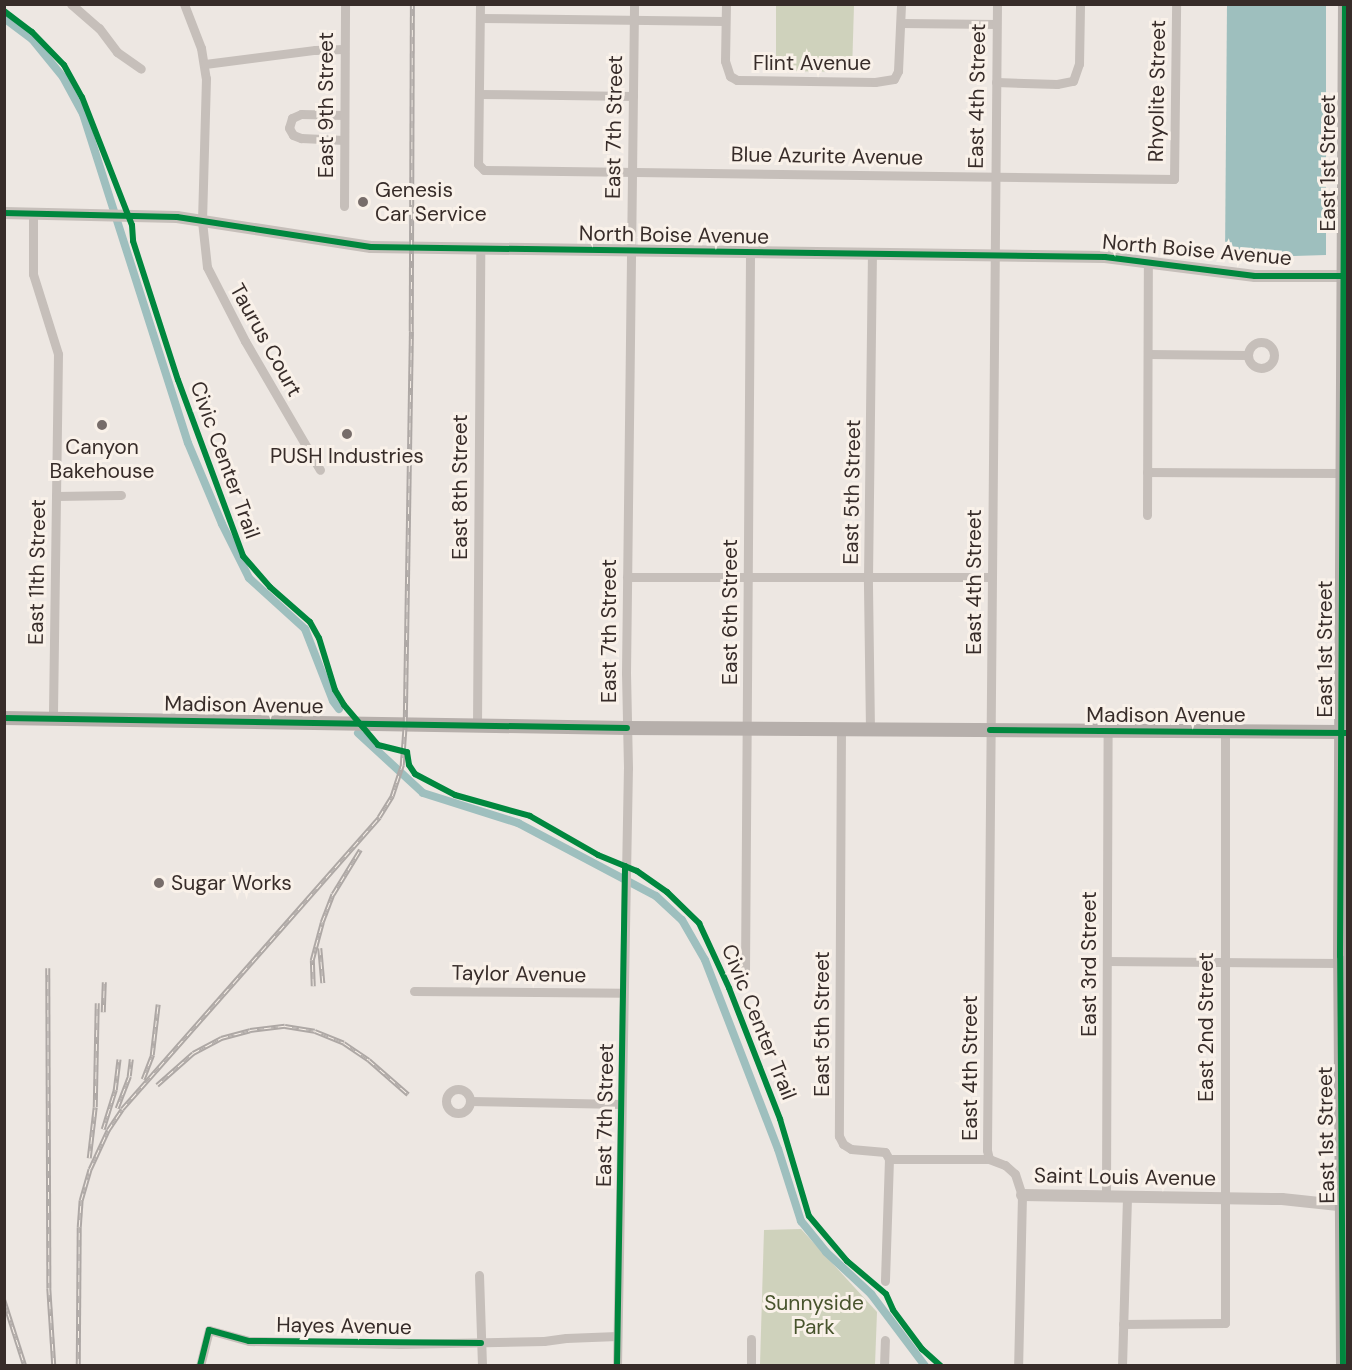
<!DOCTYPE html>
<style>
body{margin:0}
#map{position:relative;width:1352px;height:1370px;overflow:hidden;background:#ede7e2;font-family:"DM Sans",sans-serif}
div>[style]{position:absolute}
.green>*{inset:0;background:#cfd2bc}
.water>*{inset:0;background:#9ebfbe}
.canal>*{height:8px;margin:-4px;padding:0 4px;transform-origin:4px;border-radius:4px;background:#9ebfbe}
.minor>*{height:9px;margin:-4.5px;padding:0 4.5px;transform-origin:4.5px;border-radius:4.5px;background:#c6bfba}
.minor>.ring{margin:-4.5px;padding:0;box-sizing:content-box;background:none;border:9px solid #c6bfba;border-radius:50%}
.tertiary>*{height:12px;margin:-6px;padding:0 6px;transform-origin:6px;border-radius:6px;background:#c6bfba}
.secondary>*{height:14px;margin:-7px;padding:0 7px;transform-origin:7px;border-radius:7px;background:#b6afab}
.rail>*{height:4.5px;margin-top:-2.25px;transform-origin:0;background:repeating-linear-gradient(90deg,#f9f1e9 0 7px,#aea8a5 0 14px);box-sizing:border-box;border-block:2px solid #aea8a5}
.cycleway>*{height:6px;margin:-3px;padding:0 3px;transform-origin:3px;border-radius:3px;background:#00873e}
.dots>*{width:16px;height:16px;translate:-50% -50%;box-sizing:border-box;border:3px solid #f9f1e9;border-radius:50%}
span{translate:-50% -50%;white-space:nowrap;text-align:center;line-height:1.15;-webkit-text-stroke:6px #f9f1e9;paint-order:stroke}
.street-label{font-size:21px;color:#372c29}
.poi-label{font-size:21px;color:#372c29}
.left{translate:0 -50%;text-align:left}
.park-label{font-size:21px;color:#48542d}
.frame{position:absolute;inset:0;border:6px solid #372c29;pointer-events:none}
</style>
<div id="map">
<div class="green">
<div style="clip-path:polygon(776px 5px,854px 5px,852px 72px,776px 71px)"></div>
<div style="clip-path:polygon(801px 1229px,877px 1312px,875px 1365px,760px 1365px,764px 1230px)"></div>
</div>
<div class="water">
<div style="clip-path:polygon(1227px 5px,1326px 5px,1326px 255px,1225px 258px)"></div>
</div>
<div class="canal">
<div style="left:4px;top:18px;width:35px;rotate:37deg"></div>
<div style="left:32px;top:39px;width:49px;rotate:50.8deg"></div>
<div style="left:63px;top:77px;width:42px;rotate:61.6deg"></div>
<div style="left:83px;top:114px;width:345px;rotate:72.3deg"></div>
<div style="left:188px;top:443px;width:88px;rotate:67.2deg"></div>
<div style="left:222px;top:524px;width:60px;rotate:63.4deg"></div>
<div style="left:249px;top:578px;width:76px;rotate:42.3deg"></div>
<div style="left:305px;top:629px;width:77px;rotate:68.7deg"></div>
<div style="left:333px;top:701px;width:10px;rotate:53deg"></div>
<div style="left:358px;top:733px;width:88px;rotate:42.7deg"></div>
<div style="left:423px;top:793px;width:100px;rotate:17.5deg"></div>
<div style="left:518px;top:823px;width:156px;rotate:27.9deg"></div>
<div style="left:656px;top:896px;width:35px;rotate:43deg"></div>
<div style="left:682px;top:920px;width:46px;rotate:60.1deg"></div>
<div style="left:705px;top:960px;width:203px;rotate:68.9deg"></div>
<div style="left:778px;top:1149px;width:76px;rotate:72.3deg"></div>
<div style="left:801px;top:1221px;width:40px;rotate:51deg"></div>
<div style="left:826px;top:1252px;width:62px;rotate:43deg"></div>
<div style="left:871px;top:1294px;width:90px;rotate:53.1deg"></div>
</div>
<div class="minor">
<div style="left:71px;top:4px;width:37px;rotate:41deg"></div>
<div style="left:99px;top:28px;width:30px;rotate:53deg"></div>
<div style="left:117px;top:52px;width:29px;rotate:35deg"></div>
<div style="left:184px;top:4px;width:47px;rotate:68.9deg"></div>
<div style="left:201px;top:48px;width:30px;rotate:81deg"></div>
<div style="left:206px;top:78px;width:143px;rotate:91.6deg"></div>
<div style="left:202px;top:221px;width:46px;rotate:83.8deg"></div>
<div style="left:207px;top:267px;width:83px;rotate:62.8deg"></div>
<div style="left:245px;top:341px;width:149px;rotate:59.8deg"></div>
<div style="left:480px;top:4px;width:160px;rotate:90.7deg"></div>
<div style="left:478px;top:164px;width:8px;rotate:45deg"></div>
<div style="left:484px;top:170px;width:690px;rotate:0.75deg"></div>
<div style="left:1174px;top:179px;width:175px;rotate:-89.3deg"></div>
<div style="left:726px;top:4px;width:57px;rotate:91deg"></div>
<div style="left:725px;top:61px;width:16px;rotate:72deg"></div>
<div style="left:730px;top:76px;width:8px;rotate:30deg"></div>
<div style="left:737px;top:80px;width:138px;rotate:0.8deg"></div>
<div style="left:875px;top:82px;width:19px;rotate:-9deg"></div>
<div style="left:894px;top:79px;width:9px;rotate:-63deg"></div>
<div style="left:898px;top:71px;width:67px;rotate:-87.4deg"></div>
<div style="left:480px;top:18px;width:245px;rotate:0.7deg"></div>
<div style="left:901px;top:23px;width:95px;rotate:0.6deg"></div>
<div style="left:205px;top:64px;width:111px;rotate:-7.3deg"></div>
<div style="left:315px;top:50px;width:29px;rotate:-2deg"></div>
<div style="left:996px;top:82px;width:61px;rotate:1.9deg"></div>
<div style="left:1057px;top:84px;width:16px;rotate:-11deg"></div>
<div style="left:1073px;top:81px;width:18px;rotate:-71deg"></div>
<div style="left:1079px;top:64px;width:60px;rotate:-89deg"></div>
<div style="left:479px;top:94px;width:154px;rotate:0.7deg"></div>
<div style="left:344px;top:115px;width:43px;rotate:-178.7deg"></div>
<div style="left:301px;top:114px;width:10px;rotate:156deg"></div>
<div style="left:292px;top:118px;width:10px;rotate:107deg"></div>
<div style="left:289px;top:128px;width:8px;rotate:60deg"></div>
<div style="left:293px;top:135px;width:9px;rotate:21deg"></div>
<div style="left:301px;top:138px;width:43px;rotate:2.7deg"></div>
<div style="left:344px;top:206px;width:202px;rotate:-89.7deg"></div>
<div style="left:33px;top:214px;width:60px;rotate:90deg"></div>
<div style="left:33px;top:274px;width:84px;rotate:72.6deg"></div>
<div style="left:58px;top:354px;width:365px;rotate:90.8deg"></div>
<div class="ring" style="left:1248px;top:342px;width:17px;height:17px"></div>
<div style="left:1148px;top:354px;width:99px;rotate:0.6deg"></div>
<div style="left:1147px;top:472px;width:196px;rotate:0.3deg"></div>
<div style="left:56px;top:496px;width:65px;rotate:-0.9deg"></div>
<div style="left:1147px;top:515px;width:253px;rotate:-89.8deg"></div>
<div style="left:627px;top:577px;width:364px"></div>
<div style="left:477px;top:726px;width:477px;rotate:-89.6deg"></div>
<div style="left:841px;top:729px;width:407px;rotate:90.3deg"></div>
<div style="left:839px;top:1136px;width:9px;rotate:63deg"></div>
<div style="left:843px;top:1144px;width:9px;rotate:32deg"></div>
<div style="left:851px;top:1149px;width:34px;rotate:5deg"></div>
<div style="left:885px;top:1152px;width:8px;rotate:60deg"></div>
<div style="left:889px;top:1159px;width:122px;rotate:91.9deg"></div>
<div style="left:870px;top:730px;width:152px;rotate:-90.8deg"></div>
<div style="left:868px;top:578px;width:324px;rotate:-89.3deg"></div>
<div style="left:1107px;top:961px;width:233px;rotate:0.5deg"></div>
<div style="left:745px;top:972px;width:720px;rotate:-89.6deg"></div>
<div style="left:414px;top:991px;width:209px;rotate:0.5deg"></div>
<div class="ring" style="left:446px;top:1089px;width:15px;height:15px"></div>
<div style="left:470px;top:1101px;width:151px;rotate:1.1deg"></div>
<div style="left:889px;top:1159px;width:100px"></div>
<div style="left:989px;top:1159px;width:17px;rotate:21deg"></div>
<div style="left:1005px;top:1165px;width:13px;rotate:42deg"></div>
<div style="left:1015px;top:1174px;width:22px;rotate:72deg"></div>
<div style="left:1022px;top:1195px;width:171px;rotate:91.3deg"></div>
<div style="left:989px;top:1159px;width:9px;rotate:-103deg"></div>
<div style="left:987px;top:1150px;width:1146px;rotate:-89.5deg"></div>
<div style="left:1106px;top:1196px;width:465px;rotate:-89.8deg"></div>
<div style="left:479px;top:1275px;width:91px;rotate:88.1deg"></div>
<div style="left:1123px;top:1324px;width:102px;rotate:-0.6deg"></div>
<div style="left:1225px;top:1323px;width:591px;rotate:-90deg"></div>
<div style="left:200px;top:1366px;width:37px;rotate:-76deg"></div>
<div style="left:209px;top:1330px;width:41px;rotate:15.4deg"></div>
<div style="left:249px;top:1341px;width:151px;rotate:1.1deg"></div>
<div style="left:400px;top:1344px;width:144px;rotate:-1.2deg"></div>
<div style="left:544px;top:1341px;width:22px;rotate:-8deg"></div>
<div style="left:566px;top:1338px;width:51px;rotate:-2.2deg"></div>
<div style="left:617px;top:1366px;width:598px;rotate:-88.95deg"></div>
<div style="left:628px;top:768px;width:95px;rotate:-91.2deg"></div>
<div style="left:626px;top:673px;width:669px;rotate:-89.31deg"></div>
<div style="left:751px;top:1366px;width:27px;rotate:-90deg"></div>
<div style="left:884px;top:1366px;width:26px;rotate:-88deg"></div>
<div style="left:1122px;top:1366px;width:170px;rotate:-88.3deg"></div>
</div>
<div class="tertiary">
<div style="left:4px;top:213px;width:173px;rotate:1.3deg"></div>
<div style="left:177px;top:217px;width:196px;rotate:8.8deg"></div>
<div style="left:371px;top:247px;width:734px;rotate:0.78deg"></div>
<div style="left:1105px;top:257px;width:151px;rotate:7.2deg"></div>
<div style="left:1255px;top:276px;width:89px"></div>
<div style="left:1022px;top:1195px;width:260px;rotate:0.9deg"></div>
<div style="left:1282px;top:1199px;width:66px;rotate:6.1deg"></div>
</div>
<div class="secondary">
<div style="left:4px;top:718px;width:623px;rotate:0.92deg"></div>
<div style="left:627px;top:728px;width:714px;rotate:0.32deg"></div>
<div style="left:1343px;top:1366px;width:410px;rotate:-90.4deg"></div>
<div style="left:1340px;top:956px;width:952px;rotate:-89.7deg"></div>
</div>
<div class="rail">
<div style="left:320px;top:948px;width:35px;rotate:85deg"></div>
<div style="left:48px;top:968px;width:320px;rotate:89.8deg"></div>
<div style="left:49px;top:1288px;width:78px;rotate:86.3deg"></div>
<div style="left:313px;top:986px;width:26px;rotate:-92deg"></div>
<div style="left:312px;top:960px;width:39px;rotate:-75deg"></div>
<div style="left:322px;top:922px;width:30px;rotate:-69deg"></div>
<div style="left:333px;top:894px;width:52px;rotate:-58.5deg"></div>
<div style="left:103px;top:1012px;width:30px;rotate:-88deg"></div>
<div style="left:143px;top:1079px;width:26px;rotate:-69deg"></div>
<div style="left:152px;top:1055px;width:51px;rotate:-83.3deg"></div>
<div style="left:157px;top:1085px;width:48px;rotate:-41.6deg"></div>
<div style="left:193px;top:1053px;width:32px;rotate:-28deg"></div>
<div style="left:221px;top:1038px;width:30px;rotate:-15deg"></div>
<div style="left:250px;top:1030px;width:35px;rotate:-7deg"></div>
<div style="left:285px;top:1026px;width:30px;rotate:9deg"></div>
<div style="left:315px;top:1031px;width:31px;rotate:22deg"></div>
<div style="left:344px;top:1043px;width:30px;rotate:34deg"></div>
<div style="left:369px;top:1060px;width:52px;rotate:41.1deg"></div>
<div style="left:117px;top:1108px;width:34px;rotate:-69deg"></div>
<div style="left:129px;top:1076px;width:17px;rotate:-83deg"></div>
<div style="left:103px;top:1129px;width:41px;rotate:-72.9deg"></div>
<div style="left:115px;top:1090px;width:31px;rotate:-83deg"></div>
<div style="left:89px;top:1158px;width:51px;rotate:-83.3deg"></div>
<div style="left:95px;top:1107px;width:104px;rotate:-88.9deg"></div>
<div style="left:4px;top:1300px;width:69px;rotate:72.3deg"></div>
<div style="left:78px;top:1366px;width:139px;rotate:-89.6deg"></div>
<div style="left:79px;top:1227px;width:27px;rotate:-86deg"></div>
<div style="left:81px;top:1200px;width:32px;rotate:-74deg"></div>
<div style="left:90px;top:1169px;width:43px;rotate:-65.2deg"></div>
<div style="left:108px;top:1130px;width:25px;rotate:-56deg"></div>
<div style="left:122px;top:1109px;width:389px;rotate:-48.6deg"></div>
<div style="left:379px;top:817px;width:25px;rotate:-58deg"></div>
<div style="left:392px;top:796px;width:33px;rotate:-72deg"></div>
<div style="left:402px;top:765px;width:41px;rotate:-85.8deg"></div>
<div style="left:405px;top:724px;width:393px;rotate:-89.1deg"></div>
<div style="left:411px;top:331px;width:327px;rotate:-89.8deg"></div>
</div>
<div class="cycleway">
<div style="left:4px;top:11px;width:35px;rotate:37deg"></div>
<div style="left:32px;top:32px;width:46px;rotate:45.9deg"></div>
<div style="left:64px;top:65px;width:37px;rotate:61deg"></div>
<div style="left:82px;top:97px;width:137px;rotate:68.7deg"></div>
<div style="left:132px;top:225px;width:16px;rotate:86deg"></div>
<div style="left:133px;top:241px;width:146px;rotate:72.1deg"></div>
<div style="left:178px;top:380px;width:188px;rotate:69.7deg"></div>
<div style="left:243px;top:556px;width:41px;rotate:48.9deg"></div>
<div style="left:270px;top:587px;width:53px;rotate:41.2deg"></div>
<div style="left:310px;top:622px;width:18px;rotate:61deg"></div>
<div style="left:319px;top:638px;width:54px;rotate:72.9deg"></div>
<div style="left:335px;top:690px;width:17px;rotate:59deg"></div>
<div style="left:344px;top:705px;width:52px;rotate:49.6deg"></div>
<div style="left:378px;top:745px;width:30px;rotate:14deg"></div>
<div style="left:407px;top:752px;width:13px;rotate:81deg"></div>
<div style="left:409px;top:765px;width:11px;rotate:56deg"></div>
<div style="left:415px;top:774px;width:45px;rotate:27.7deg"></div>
<div style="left:455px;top:795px;width:78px;rotate:15.6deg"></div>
<div style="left:530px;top:816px;width:78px;rotate:29.8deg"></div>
<div style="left:598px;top:855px;width:42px;rotate:22.3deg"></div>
<div style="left:637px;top:871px;width:37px;rotate:35deg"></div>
<div style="left:667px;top:892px;width:45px;rotate:44.1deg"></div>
<div style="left:699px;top:923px;width:72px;rotate:65.2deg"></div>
<div style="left:729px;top:988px;width:141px;rotate:68.7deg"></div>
<div style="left:780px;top:1119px;width:101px;rotate:73.4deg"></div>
<div style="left:809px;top:1216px;width:59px;rotate:49.8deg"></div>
<div style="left:847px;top:1261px;width:51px;rotate:40.2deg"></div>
<div style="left:886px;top:1294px;width:17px;rotate:66deg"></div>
<div style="left:893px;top:1310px;width:49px;rotate:53.4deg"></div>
<div style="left:922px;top:1349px;width:25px;rotate:42deg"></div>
<div style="left:4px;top:213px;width:173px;rotate:1.3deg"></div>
<div style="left:177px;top:217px;width:196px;rotate:8.8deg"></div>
<div style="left:371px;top:247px;width:734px;rotate:0.78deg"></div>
<div style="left:1105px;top:257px;width:151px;rotate:7.2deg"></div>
<div style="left:1255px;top:276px;width:93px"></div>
<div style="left:4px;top:718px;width:623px;rotate:0.92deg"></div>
<div style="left:990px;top:730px;width:358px;rotate:0.5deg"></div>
<div style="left:200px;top:1366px;width:37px;rotate:-76deg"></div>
<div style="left:209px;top:1330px;width:41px;rotate:15.4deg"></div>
<div style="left:249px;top:1341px;width:14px"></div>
<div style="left:263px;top:1341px;width:218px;rotate:0.5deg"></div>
<div style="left:617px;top:1366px;width:500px;rotate:-89.08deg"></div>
<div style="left:1343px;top:1366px;width:410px;rotate:-90.4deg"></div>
<div style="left:1340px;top:956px;width:952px;rotate:-89.7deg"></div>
</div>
<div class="dots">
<div style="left:363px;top:202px;background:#776d6a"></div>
<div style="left:102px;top:425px;background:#776d6a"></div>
<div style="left:347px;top:434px;background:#776d6a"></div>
<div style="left:159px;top:883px;background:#776d6a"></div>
</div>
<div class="street-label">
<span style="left:812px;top:63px">Flint Avenue</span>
<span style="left:1157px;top:91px;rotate:-89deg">Rhyolite Street</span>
<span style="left:977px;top:96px;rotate:-89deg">East 4th Street</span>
<span style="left:326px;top:105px;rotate:-90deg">East 9th Street</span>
<span style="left:614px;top:127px;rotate:-89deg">East 7th Street</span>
<span style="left:827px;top:156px;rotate:1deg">Blue Azurite Avenue</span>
<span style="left:1328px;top:163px;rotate:-90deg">East 1st Street</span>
<span style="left:674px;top:235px;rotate:1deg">North Boise Avenue</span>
<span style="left:1197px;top:250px;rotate:5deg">North Boise Avenue</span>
<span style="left:266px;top:340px;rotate:61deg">Taurus Court</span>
<span style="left:225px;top:460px;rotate:70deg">Civic Center Trail</span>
<span style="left:460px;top:487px;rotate:-90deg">East 8th Street</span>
<span style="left:852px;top:492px;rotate:-89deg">East 5th Street</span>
<span style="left:37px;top:572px;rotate:-89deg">East 11th Street</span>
<span style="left:974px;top:582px;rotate:-90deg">East 4th Street</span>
<span style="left:730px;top:612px;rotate:-90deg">East 6th Street</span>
<span style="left:609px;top:631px;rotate:-90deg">East 7th Street</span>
<span style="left:1325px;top:649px;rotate:-90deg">East 1st Street</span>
<span style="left:244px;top:705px;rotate:1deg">Madison Avenue</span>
<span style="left:1166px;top:715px">Madison Avenue</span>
<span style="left:1089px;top:964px;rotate:-90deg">East 3rd Street</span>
<span style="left:519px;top:974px;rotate:1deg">Taylor Avenue</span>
<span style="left:759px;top:1022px;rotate:68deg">Civic Center Trail</span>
<span style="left:822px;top:1024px;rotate:-90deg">East 5th Street</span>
<span style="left:1206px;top:1027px;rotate:-90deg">East 2nd Street</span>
<span style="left:970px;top:1068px;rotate:-90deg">East 4th Street</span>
<span style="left:605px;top:1115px;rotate:-89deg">East 7th Street</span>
<span style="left:1326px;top:1135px;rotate:-91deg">East 1st Street</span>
<span style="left:1125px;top:1177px;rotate:1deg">Saint Louis Avenue</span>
<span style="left:344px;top:1326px;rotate:1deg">Hayes Avenue</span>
</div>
<div class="poi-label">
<span class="left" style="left:375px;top:202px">Genesis<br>Car Service</span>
<span style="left:102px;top:459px">Canyon<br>Bakehouse</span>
<span style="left:347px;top:456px">PUSH Industries</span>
<span class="left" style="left:171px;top:883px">Sugar Works</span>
</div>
<div class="park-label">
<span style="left:814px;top:1315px">Sunnyside<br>Park</span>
</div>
<div class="frame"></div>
</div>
